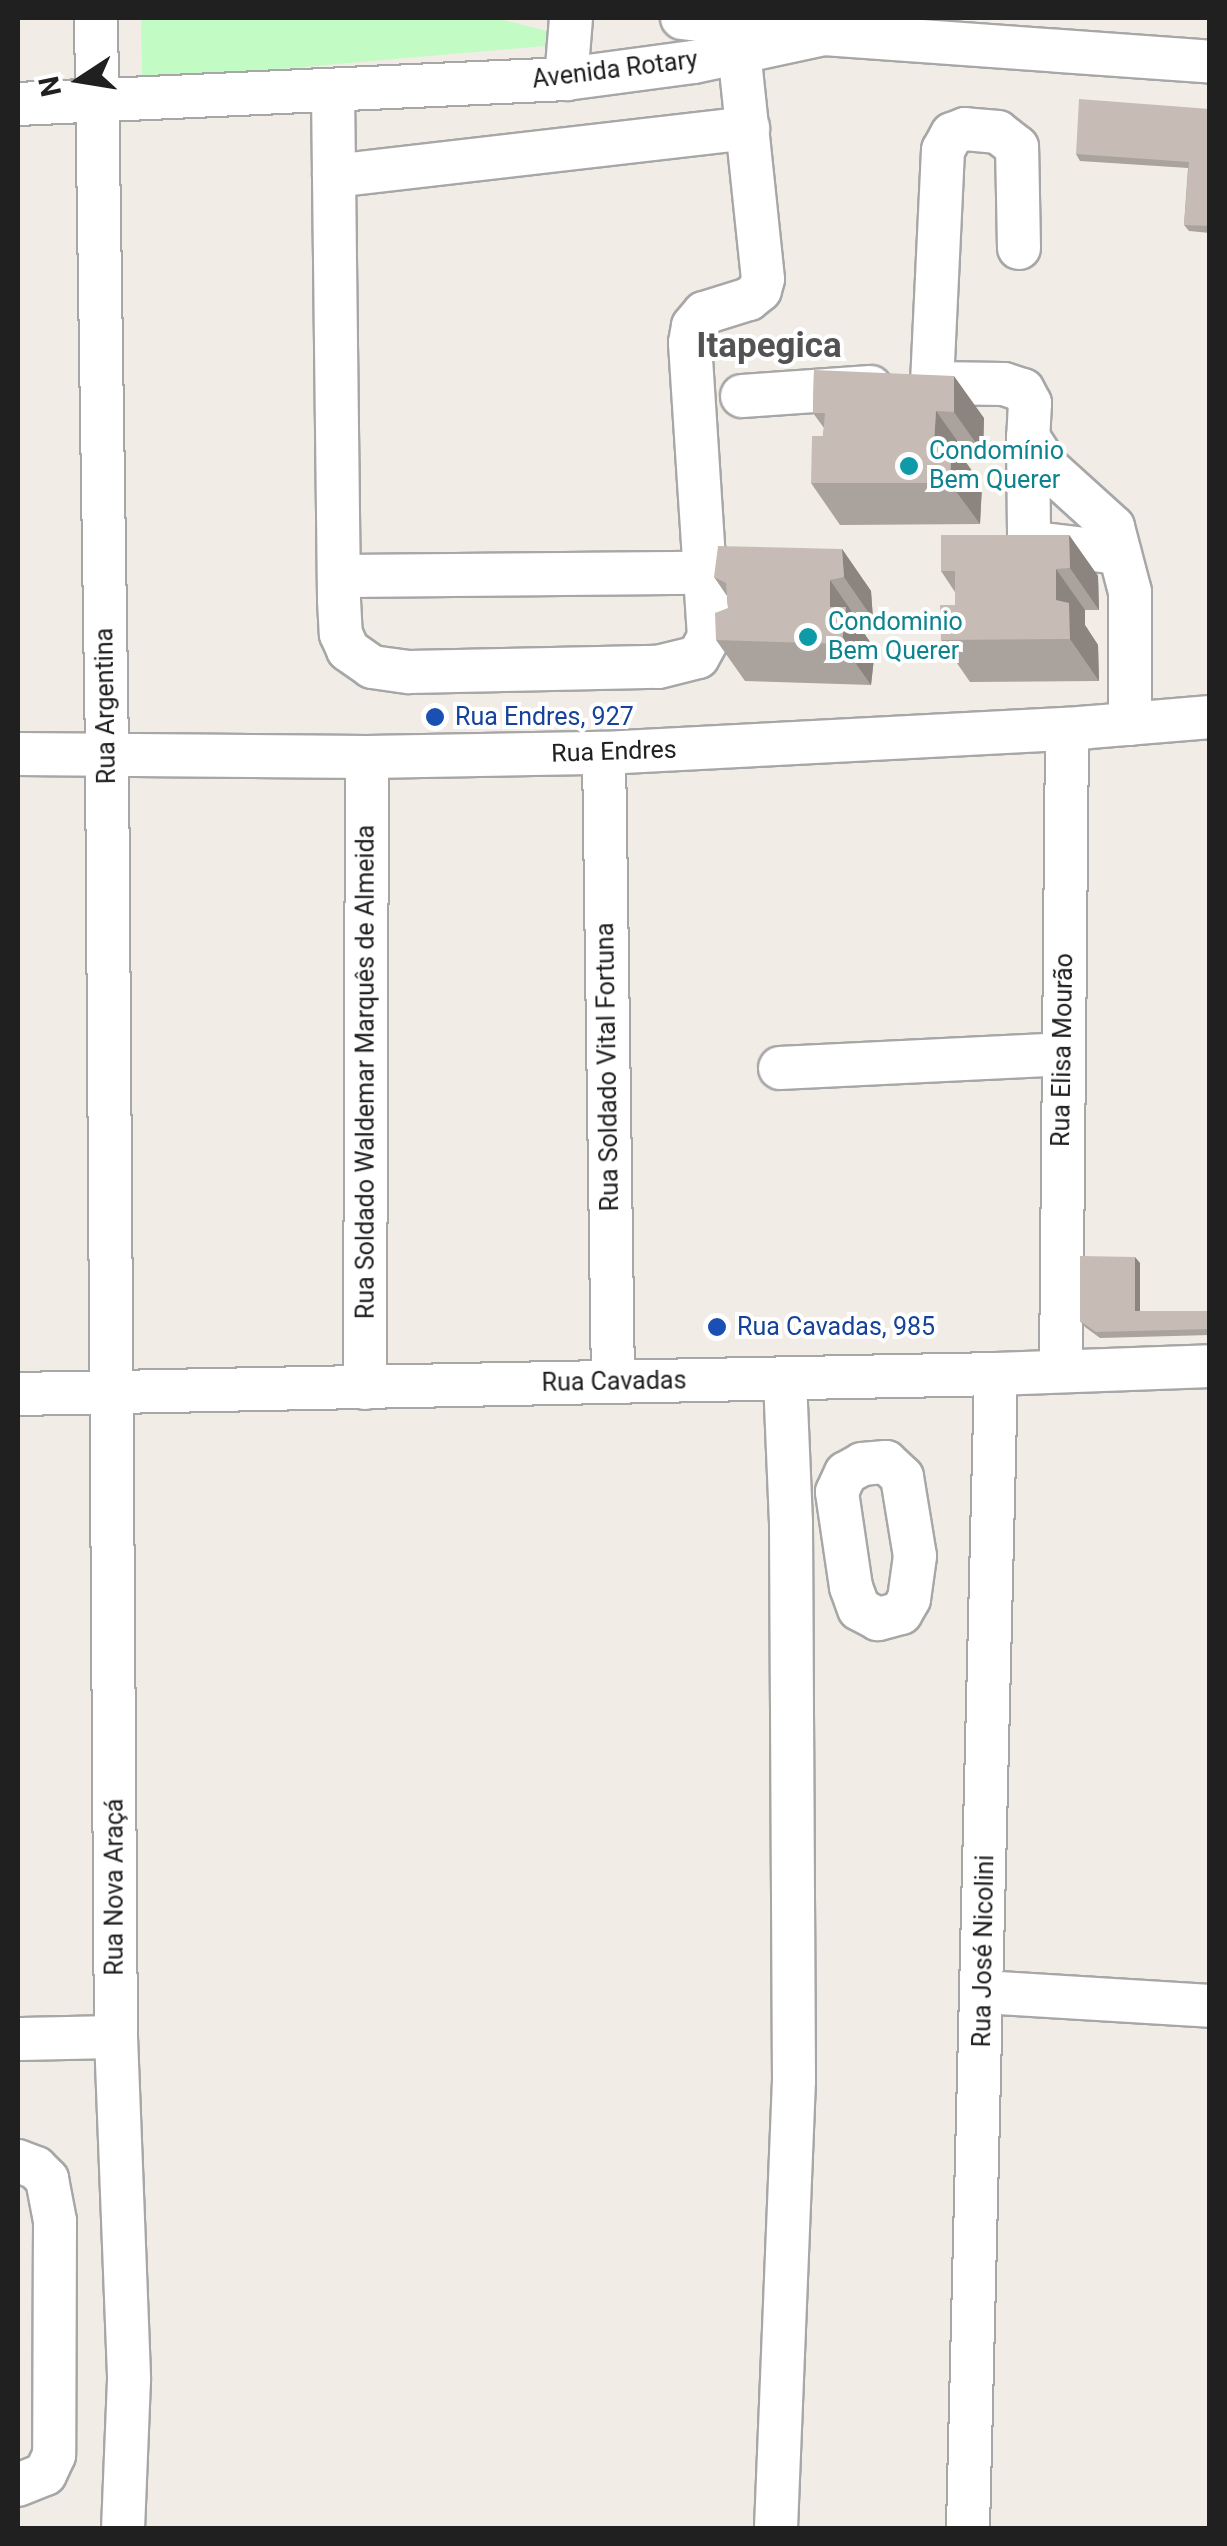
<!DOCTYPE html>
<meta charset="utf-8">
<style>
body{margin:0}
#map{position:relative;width:1227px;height:2546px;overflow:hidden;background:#f1ede6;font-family:Roboto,sans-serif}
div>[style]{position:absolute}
.park>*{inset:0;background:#c2fcc4}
.roads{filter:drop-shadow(2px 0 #a7a7a7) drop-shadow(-2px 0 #a7a7a7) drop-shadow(0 2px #a7a7a7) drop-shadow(0 -2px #a7a7a7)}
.minor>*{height:42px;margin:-21px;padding:0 21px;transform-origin:21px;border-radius:21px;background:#fff}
.wall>*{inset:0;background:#aaa29c}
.shaded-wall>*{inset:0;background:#8b847f}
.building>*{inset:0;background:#c6bcb5}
.dots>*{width:28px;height:28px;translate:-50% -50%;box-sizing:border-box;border:5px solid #fff;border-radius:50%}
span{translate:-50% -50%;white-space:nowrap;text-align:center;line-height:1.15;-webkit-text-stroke:8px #fff;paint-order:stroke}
.street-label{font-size:25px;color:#202020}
.culture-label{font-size:25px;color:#0d838f}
.left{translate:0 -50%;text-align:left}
.transit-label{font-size:25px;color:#164399}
.district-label{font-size:35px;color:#535353;font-weight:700}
.frame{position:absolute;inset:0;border:20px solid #202020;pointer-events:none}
.north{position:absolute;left:30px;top:30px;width:100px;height:100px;-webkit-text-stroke:8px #fff;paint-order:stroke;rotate:258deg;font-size:28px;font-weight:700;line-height:40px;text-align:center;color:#202020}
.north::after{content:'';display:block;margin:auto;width:35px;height:45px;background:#202020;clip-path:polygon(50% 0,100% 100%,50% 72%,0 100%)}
</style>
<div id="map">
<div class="park">
<div style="clip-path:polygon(141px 18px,496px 18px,590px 42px,142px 81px)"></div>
</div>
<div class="roads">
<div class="minor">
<div style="left:96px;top:18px;width:737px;rotate:89.14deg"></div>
<div style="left:107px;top:755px;width:1282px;rotate:89.6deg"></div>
<div style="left:116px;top:2037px;width:343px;rotate:87.8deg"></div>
<div style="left:129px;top:2380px;width:148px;rotate:92.3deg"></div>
<div style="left:682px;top:18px;width:107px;rotate:6.5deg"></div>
<div style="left:566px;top:79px;width:61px;rotate:-85.3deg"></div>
<div style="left:333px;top:91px;width:509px;rotate:89.32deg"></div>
<div style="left:339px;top:600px;width:34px;rotate:87deg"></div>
<div style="left:341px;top:634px;width:17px;rotate:66deg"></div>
<div style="left:348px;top:650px;width:29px;rotate:35deg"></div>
<div style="left:372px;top:667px;width:37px;rotate:8deg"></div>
<div style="left:409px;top:672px;width:249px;rotate:-1.2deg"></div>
<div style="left:658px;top:667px;width:41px;rotate:-14deg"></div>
<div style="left:698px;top:657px;width:23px;rotate:-61deg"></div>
<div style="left:709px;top:637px;width:295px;rotate:-93.7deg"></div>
<div style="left:690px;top:343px;width:17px;rotate:-80deg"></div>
<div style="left:693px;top:326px;width:17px;rotate:-50deg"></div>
<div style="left:704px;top:313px;width:47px;rotate:-17.3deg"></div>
<div style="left:749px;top:299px;width:14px;rotate:-39deg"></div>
<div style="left:760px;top:290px;width:11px;rotate:-75deg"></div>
<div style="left:763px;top:279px;width:228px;rotate:-96deg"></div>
<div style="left:18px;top:104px;width:549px;rotate:-2.61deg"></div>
<div style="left:566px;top:79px;width:129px;rotate:-7.6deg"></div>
<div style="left:694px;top:62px;width:133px;rotate:-12.2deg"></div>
<div style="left:824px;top:34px;width:387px;rotate:4.1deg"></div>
<div style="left:334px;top:176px;width:417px;rotate:-6.6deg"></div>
<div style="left:1019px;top:248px;width:101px;rotate:-91.1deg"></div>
<div style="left:1017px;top:147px;width:24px;rotate:-142deg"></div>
<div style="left:998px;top:132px;width:33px;rotate:-175deg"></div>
<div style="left:965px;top:129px;width:14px;rotate:159deg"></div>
<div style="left:952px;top:134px;width:18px;rotate:119deg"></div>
<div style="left:943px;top:150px;width:233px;rotate:92.7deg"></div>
<div style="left:932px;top:383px;width:72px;rotate:0.8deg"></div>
<div style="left:1004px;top:384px;width:20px;rotate:18deg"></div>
<div style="left:1023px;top:390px;width:15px;rotate:62deg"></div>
<div style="left:1030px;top:403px;width:34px;rotate:93deg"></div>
<div style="left:1028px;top:437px;width:37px;rotate:57deg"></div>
<div style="left:1048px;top:468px;width:88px;rotate:42.2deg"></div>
<div style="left:1113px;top:527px;width:67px;rotate:75.3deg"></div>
<div style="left:1130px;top:592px;width:132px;rotate:90deg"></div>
<div style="left:742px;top:396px;width:129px;rotate:-4deg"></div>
<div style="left:1028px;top:437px;width:99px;rotate:89.4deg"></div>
<div style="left:1029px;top:536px;width:9px;rotate:49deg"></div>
<div style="left:1035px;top:543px;width:85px;rotate:6.8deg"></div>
<div style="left:339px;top:576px;width:366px;rotate:-0.5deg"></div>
<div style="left:604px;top:753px;width:629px;rotate:89.18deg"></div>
<div style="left:18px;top:754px;width:349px;rotate:0.5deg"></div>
<div style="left:367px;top:757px;width:237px;rotate:-1deg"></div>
<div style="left:604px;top:753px;width:464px;rotate:-3deg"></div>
<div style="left:1067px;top:729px;width:144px;rotate:-4.8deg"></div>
<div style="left:780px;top:1068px;width:282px;rotate:-2.8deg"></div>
<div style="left:1061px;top:1370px;width:641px;rotate:-89.46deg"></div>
<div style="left:365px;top:1388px;width:631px;rotate:-89.82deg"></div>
<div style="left:18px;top:1394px;width:978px;rotate:-1.17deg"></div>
<div style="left:996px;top:1374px;width:214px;rotate:-2.1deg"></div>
<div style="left:886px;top:1462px;width:22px;rotate:43deg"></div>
<div style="left:902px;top:1477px;width:80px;rotate:80.7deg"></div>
<div style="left:915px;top:1556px;width:43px;rotate:97.9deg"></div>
<div style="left:909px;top:1599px;width:16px;rotate:120deg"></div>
<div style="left:901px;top:1613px;width:24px;rotate:165deg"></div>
<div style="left:878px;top:1619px;width:21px;rotate:-152deg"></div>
<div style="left:859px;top:1609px;width:23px;rotate:-110deg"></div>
<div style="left:851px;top:1587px;width:96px;rotate:-98.4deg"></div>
<div style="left:837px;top:1492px;width:21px;rotate:-65deg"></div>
<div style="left:846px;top:1473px;width:18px;rotate:-29deg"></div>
<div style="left:862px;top:1464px;width:24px;rotate:-5deg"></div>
<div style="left:983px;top:1992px;width:227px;rotate:3.5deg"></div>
<div style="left:18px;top:2039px;width:98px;rotate:-1.2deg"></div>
<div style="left:18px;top:2161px;width:19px;rotate:21deg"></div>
<div style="left:36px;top:2168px;width:16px;rotate:45deg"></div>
<div style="left:47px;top:2179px;width:43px;rotate:79.2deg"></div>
<div style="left:55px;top:2221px;width:234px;rotate:90.2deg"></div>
<div style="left:54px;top:2455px;width:21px;rotate:115deg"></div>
<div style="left:45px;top:2474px;width:29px;rotate:158deg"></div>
<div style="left:776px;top:2528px;width:447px;rotate:-87.7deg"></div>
<div style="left:794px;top:2081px;width:558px;rotate:-90.31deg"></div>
<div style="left:791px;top:1523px;width:145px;rotate:-92.4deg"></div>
<div style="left:968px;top:2528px;width:1154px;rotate:-88.61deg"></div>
</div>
</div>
<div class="wall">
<div style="clip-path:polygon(1210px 109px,1210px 233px,1189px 231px,1184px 225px,1188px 168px,1080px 161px,1076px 154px)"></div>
<div style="clip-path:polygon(814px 370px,984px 418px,983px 453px,966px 453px,965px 461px,982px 485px,980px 524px,840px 525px,811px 483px,823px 436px,824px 428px,813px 413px)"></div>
<div style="clip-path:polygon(1069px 535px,1098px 576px,1099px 610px,1085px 610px,1085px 625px,1098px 645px,1099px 681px,970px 682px,941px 640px,955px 605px,955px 592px,941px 571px)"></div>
<div style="clip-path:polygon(842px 549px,871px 591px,873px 619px,859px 622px,859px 626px,875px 649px,871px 685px,745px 681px,716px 640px,728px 608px,727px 596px,714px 577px)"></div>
<div style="clip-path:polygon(1140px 1263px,1140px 1311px,1210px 1311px,1210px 1335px,1100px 1338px,1085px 1327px,1080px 1321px)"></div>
</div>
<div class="shaded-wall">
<div style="clip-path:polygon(954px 376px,984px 418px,983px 453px,954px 412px)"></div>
<div style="clip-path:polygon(936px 411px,966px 453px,965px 461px,982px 485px,980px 524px,950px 483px,934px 443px)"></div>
<div style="clip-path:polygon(1069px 535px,1098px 576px,1099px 610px,1070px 568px)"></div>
<div style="clip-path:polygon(842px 549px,871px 591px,873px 619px,844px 577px)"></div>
<div style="clip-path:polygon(1056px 569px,1085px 610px,1085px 625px,1098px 645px,1099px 681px,1070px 639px,1056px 600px)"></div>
<div style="clip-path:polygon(830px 580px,859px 622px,859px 626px,875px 649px,871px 685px,842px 644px,830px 607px)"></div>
<div style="clip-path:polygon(1135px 1257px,1140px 1263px,1140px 1317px,1135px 1311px)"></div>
</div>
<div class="building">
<div style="clip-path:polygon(1079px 99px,1210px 109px,1210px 226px,1184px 225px,1189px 162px,1076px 154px)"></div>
<div style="clip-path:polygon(814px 370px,954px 376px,954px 412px,936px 411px,934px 443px,952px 443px,950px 483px,811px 483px,812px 436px,823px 436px,825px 413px,813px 413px)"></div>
<div style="clip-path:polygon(941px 535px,1069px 535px,1070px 568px,1056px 569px,1056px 600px,1069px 603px,1070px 639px,941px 640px,940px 605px,955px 605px,955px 571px,941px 571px)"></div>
<div style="clip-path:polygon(718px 546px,842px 549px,844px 577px,830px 580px,830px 607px,846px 607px,842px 644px,716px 640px,715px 613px,728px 608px,726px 583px,714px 577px)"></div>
<div style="clip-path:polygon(1080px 1256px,1135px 1257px,1135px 1311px,1210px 1311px,1210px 1329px,1096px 1332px,1080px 1321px)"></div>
</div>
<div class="dots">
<div style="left:909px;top:466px;background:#0f9aa8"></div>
<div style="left:808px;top:637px;background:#0f9aa8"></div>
<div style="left:435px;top:717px;background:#1a4fb4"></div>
<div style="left:717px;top:1327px;background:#1a4fb4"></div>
</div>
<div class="street-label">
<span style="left:615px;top:70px;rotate:-7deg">Avenida Rotary</span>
<span style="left:106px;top:706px;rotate:-91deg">Rua Argentina</span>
<span style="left:614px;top:752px;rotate:-2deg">Rua Endres</span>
<span style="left:1063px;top:1050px;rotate:-89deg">Rua Elisa Mourão</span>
<span style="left:608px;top:1067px;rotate:-91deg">Rua Soldado Vital Fortuna</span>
<span style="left:366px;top:1072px;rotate:-90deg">Rua Soldado Waldemar Marquês de Almeida</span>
<span style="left:614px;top:1382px;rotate:-1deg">Rua Cavadas</span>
<span style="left:115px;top:1887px;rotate:-90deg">Rua Nova Araçá</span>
<span style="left:984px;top:1951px;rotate:-89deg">Rua José Nicolini</span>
</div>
<div class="culture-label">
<span class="left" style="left:929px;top:466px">Condomínio<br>Bem Querer</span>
<span class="left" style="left:828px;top:637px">Condominio<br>Bem Querer</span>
</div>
<div class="transit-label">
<span class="left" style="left:455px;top:717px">Rua Endres, 927</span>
<span class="left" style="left:737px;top:1327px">Rua Cavadas, 985</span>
</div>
<div class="district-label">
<span style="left:769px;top:346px">Itapegica</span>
</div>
<div class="frame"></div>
<div class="north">N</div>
</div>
